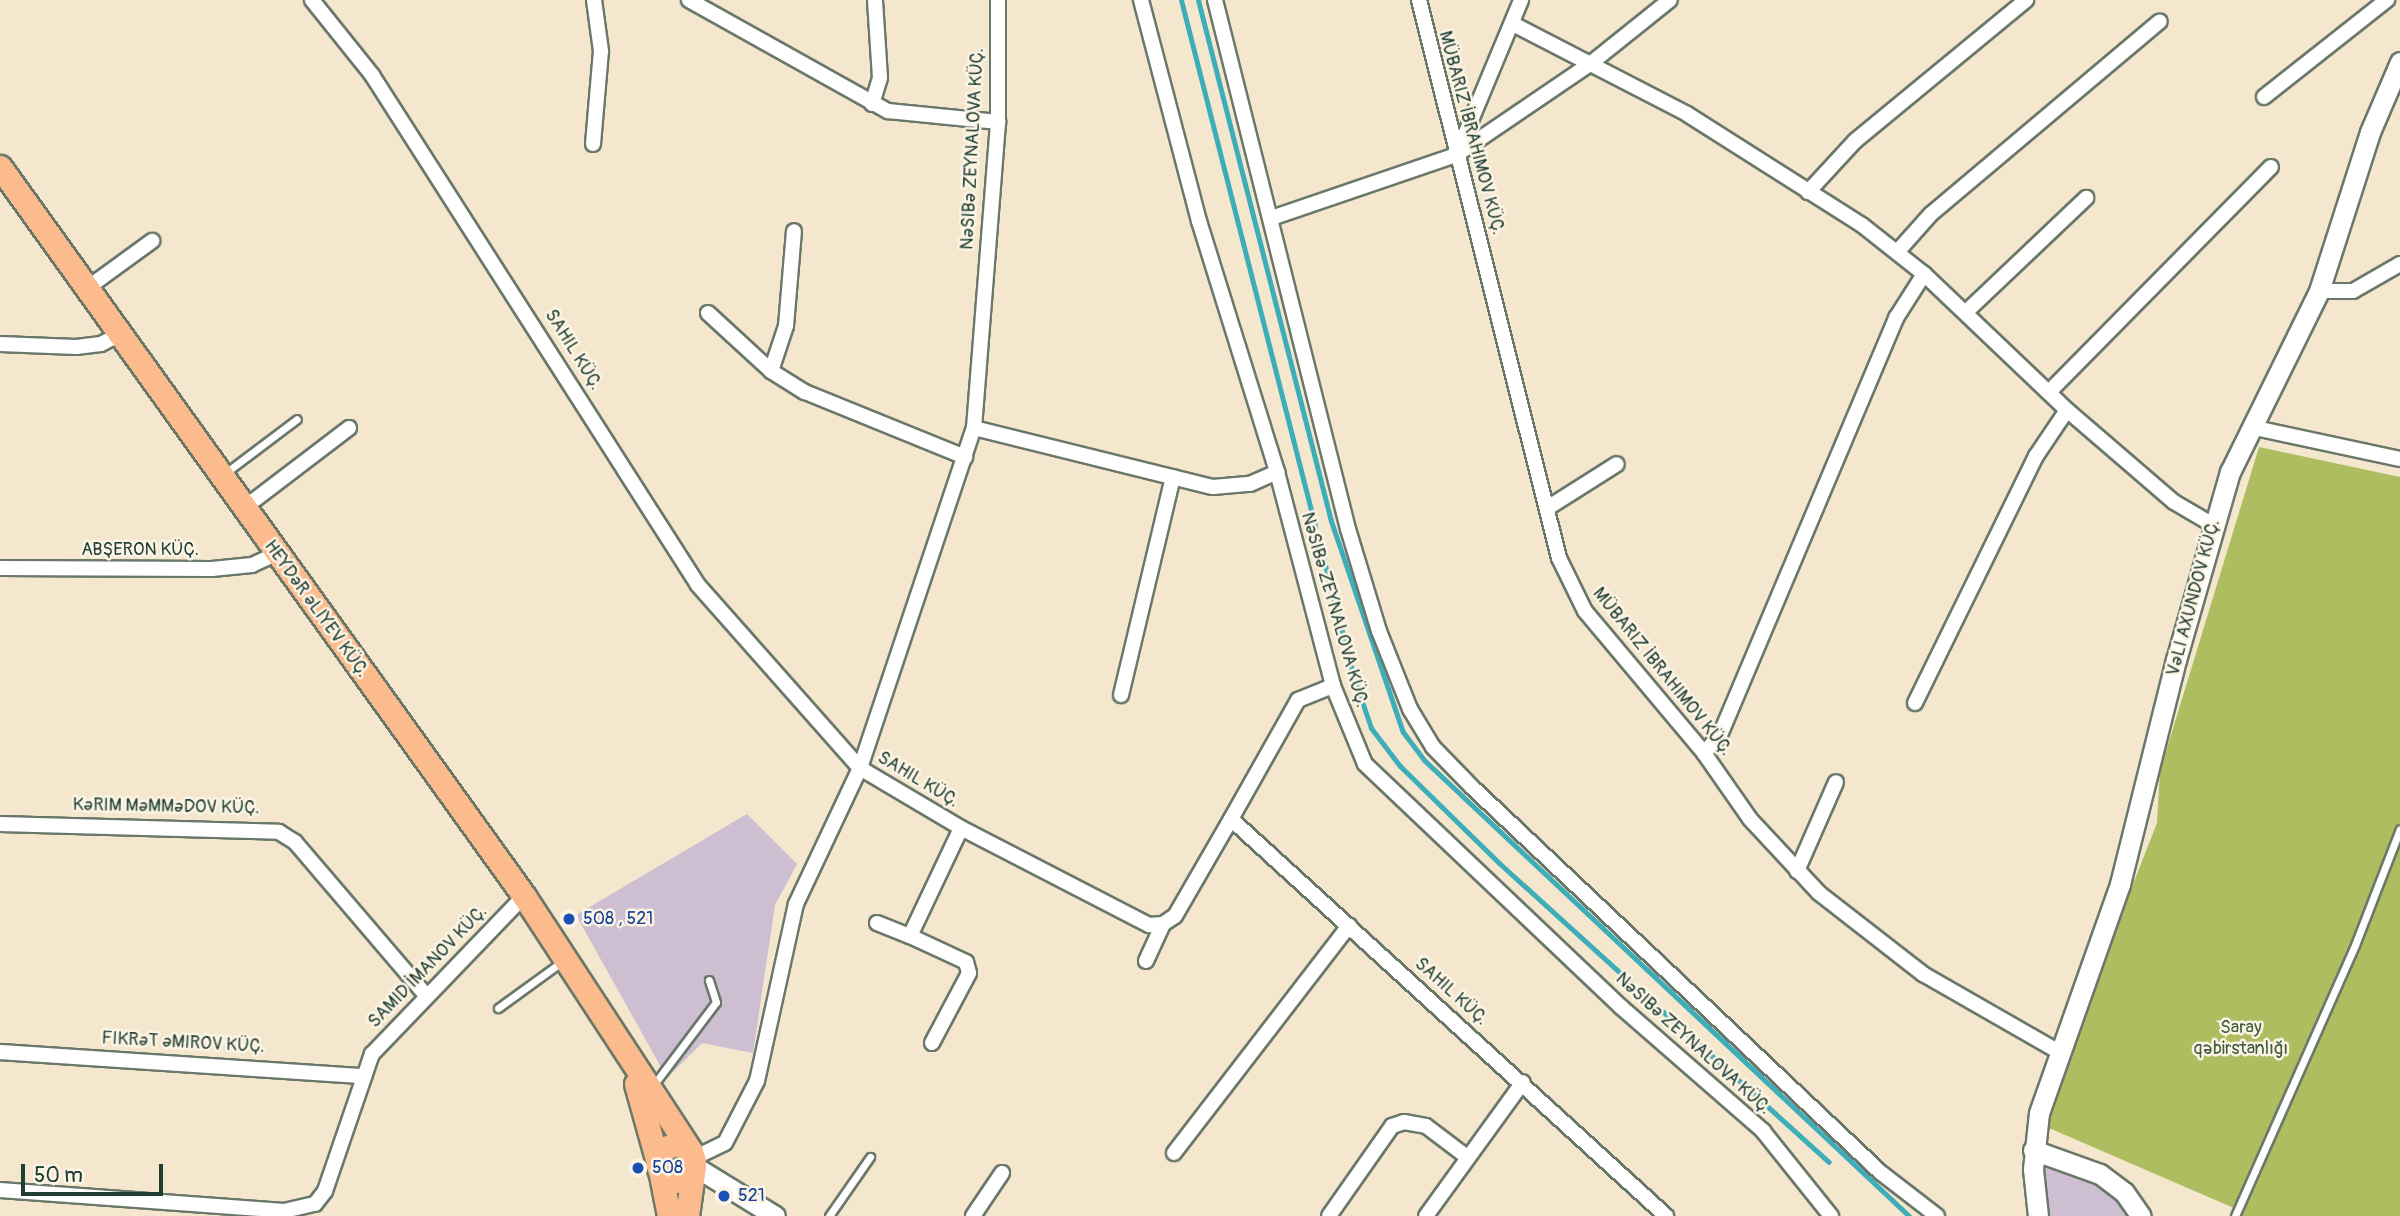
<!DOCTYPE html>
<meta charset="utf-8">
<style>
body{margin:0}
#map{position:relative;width:2400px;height:1216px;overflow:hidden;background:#f4e7cd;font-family:Pangolin,sans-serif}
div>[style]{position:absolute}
.industrial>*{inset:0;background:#cdbed2}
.green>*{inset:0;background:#adbd60}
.stream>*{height:5px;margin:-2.5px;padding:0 2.5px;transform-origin:2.5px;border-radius:2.5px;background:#3dadba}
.roads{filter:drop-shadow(2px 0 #6a786a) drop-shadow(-2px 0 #6a786a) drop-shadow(0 2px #6a786a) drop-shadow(0 -2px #6a786a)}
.service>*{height:7px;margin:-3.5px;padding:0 3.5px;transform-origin:3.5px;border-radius:3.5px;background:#fff}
.minor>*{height:14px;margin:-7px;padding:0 7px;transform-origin:7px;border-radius:7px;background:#fff}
.tertiary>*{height:19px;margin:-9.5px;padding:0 9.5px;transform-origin:9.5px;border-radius:9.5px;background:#fff}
.primary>*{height:23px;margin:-11.5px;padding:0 11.5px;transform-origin:11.5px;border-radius:11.5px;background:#fbbb8c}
.primary>.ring{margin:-11.5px;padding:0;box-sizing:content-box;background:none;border:23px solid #fbbb8c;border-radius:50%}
.dots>*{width:19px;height:19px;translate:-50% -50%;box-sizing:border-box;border:4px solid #fcf5e5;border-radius:50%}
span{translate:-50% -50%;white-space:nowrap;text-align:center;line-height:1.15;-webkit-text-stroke:5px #fcf5e5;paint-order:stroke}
.street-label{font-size:18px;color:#1f3d34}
.transit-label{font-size:18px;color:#164399}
.left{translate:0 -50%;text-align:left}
.park-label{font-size:18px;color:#425d3f}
.scale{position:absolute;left:21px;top:1164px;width:142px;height:32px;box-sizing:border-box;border:4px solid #1f3d34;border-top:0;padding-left:9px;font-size:21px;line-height:24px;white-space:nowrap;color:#1f3d34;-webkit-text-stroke:5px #fcf5e5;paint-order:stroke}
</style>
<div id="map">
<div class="industrial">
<div style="clip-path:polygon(747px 814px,797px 864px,775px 905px,753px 1053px,702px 1043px,667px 1078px,576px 915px)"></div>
<div style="clip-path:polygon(2042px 1163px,2080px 1175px,2110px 1193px,2130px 1216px,2048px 1216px)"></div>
</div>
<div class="green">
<div style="clip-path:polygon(2259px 447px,2400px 477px,2400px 1216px,2242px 1216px,2243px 1212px,2049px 1128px,2048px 1101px,2157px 823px,2160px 771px)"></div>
</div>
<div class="stream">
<div style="left:1181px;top:0;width:697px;rotate:75.7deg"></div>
<div style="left:1353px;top:675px;width:56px;rotate:71.2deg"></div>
<div style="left:1371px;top:728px;width:48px;rotate:52.7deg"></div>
<div style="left:1400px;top:766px;width:139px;rotate:44.4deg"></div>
<div style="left:1499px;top:863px;width:445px;rotate:42.2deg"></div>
<div style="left:1198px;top:0;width:538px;rotate:75.68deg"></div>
<div style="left:1331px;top:521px;width:223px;rotate:71.2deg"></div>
<div style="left:1403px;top:732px;width:36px;rotate:53deg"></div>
<div style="left:1425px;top:761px;width:664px;rotate:43.23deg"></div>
</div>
<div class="roads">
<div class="service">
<div style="left:224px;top:474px;width:91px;rotate:-37deg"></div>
<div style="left:498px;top:1008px;width:80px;rotate:-35.9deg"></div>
<div style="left:652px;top:1087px;width:106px;rotate:-53deg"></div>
<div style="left:716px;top:1002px;width:23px;rotate:-108deg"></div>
<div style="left:829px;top:1216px;width:72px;rotate:-55.2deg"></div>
<div style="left:2235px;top:1216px;width:296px;rotate:-66.1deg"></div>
<div style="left:2355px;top:945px;width:124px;rotate:-68.8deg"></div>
</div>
<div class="minor">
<div style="left:312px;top:0;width:96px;rotate:51.3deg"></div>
<div style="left:372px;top:75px;width:605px;rotate:57.41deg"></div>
<div style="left:698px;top:585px;width:244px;rotate:48.5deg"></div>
<div style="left:860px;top:768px;width:117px;rotate:30.7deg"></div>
<div style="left:961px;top:828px;width:212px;rotate:27.3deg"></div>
<div style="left:1149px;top:925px;width:14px;rotate:-4deg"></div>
<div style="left:1163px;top:924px;width:14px;rotate:-34deg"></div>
<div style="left:1175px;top:916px;width:112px;rotate:-60deg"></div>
<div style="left:1231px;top:819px;width:589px;rotate:42.38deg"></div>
<div style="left:689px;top:0;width:228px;rotate:29.2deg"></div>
<div style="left:888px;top:111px;width:111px;rotate:5.7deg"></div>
<div style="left:1141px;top:0;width:228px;rotate:75.3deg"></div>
<div style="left:1199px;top:221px;width:263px;rotate:72.7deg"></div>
<div style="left:1277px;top:472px;width:221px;rotate:75.3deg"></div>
<div style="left:1333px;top:686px;width:84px;rotate:67.7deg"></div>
<div style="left:1365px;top:764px;width:353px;rotate:43.5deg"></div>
<div style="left:1621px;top:1007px;width:189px;rotate:41.1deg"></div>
<div style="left:1763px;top:1131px;width:109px;rotate:51.3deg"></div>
<div style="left:1215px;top:0;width:545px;rotate:75.89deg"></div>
<div style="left:1348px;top:529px;width:107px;rotate:73.1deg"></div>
<div style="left:1379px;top:631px;width:84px;rotate:68.3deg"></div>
<div style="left:1410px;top:709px;width:44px;rotate:58.8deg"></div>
<div style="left:1433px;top:747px;width:57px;rotate:45.7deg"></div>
<div style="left:1473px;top:788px;width:560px;rotate:43.33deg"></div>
<div style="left:1880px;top:1172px;width:72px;rotate:37.7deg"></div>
<div style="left:1419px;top:0;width:575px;rotate:75.92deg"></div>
<div style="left:1559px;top:558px;width:59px;rotate:63.9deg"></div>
<div style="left:1585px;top:611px;width:185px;rotate:50deg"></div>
<div style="left:1704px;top:753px;width:80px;rotate:55.1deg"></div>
<div style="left:1750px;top:819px;width:101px;rotate:47deg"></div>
<div style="left:1819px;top:893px;width:132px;rotate:37.9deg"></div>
<div style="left:1923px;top:974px;width:159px;rotate:29.8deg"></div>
<div style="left:1513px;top:24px;width:196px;rotate:27.3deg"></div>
<div style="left:1687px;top:114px;width:207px;rotate:32.4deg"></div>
<div style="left:1862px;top:225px;width:79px;rotate:38.3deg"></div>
<div style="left:1924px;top:274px;width:197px;rotate:43.6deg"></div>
<div style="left:2067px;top:410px;width:141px;rotate:40.7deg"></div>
<div style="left:2174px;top:502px;width:45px;rotate:30.5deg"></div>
<div style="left:2264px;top:97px;width:157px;rotate:-38.3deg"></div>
<div style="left:872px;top:104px;width:27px;rotate:-73deg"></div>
<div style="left:880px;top:78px;width:78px;rotate:-93.7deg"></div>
<div style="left:593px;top:144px;width:93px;rotate:-85.1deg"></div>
<div style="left:601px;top:51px;width:51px;rotate:-97.8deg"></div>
<div style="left:1457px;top:154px;width:167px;rotate:-67.4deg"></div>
<div style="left:1808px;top:192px;width:69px;rotate:-47.3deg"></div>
<div style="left:1855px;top:141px;width:222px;rotate:-39.5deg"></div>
<div style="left:1271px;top:218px;width:195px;rotate:-18.8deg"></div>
<div style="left:1456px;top:155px;width:162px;rotate:-34.2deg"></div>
<div style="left:1590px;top:64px;width:102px;rotate:-38.7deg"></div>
<div style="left:1898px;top:251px;width:50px;rotate:-48.3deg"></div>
<div style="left:1931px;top:214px;width:299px;rotate:-40.1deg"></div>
<div style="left:86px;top:289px;width:82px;rotate:-36deg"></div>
<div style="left:2319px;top:291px;width:34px"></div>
<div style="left:2353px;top:291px;width:54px;rotate:-29.9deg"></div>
<div style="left:1966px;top:312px;width:166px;rotate:-43.5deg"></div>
<div style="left:708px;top:313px;width:86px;rotate:42.6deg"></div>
<div style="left:771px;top:371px;width:40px;rotate:32deg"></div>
<div style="left:805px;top:392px;width:173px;rotate:22.1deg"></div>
<div style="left:0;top:344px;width:76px;rotate:2.3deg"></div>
<div style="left:76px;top:347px;width:25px;rotate:-7deg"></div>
<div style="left:101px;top:344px;width:19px;rotate:-28deg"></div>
<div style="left:771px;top:371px;width:47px;rotate:-71.6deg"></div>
<div style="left:786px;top:326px;width:95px;rotate:-85.2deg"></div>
<div style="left:2049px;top:392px;width:316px;rotate:-45.4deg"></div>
<div style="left:2251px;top:427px;width:152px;rotate:12.1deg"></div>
<div style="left:974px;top:428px;width:246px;rotate:13.9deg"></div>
<div style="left:1213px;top:487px;width:37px;rotate:-5deg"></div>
<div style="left:1250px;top:484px;width:30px;rotate:-24deg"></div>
<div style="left:1549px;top:507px;width:80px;rotate:-32.3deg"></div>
<div style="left:244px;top:508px;width:132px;rotate:-37.3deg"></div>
<div style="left:0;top:568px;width:212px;rotate:0.3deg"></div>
<div style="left:212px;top:569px;width:40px;rotate:-5.7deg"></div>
<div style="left:252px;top:565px;width:26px;rotate:-25deg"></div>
<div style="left:1121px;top:695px;width:224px;rotate:-76.6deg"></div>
<div style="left:1915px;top:703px;width:275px;rotate:-63.9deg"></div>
<div style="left:2036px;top:456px;width:55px;rotate:-56deg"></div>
<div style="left:1704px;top:753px;width:24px;rotate:-48deg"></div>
<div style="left:1720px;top:735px;width:453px;rotate:-67.1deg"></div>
<div style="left:1896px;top:318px;width:52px;rotate:-57.5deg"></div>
<div style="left:1231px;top:819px;width:137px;rotate:-60.6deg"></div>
<div style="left:1298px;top:700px;width:38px;rotate:-22deg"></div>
<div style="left:0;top:824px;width:279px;rotate:1.6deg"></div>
<div style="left:279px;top:832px;width:19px;rotate:32deg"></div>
<div style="left:295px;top:842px;width:200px;rotate:49.5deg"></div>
<div style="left:1797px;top:871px;width:97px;rotate:-66.3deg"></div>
<div style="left:877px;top:923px;width:35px;rotate:22deg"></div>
<div style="left:1146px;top:961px;width:41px;rotate:-65.3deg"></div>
<div style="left:932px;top:1043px;width:79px;rotate:-62.1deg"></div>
<div style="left:969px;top:973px;width:11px;rotate:-105deg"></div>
<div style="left:966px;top:962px;width:62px;rotate:-155.1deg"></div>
<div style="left:910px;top:936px;width:119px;rotate:-64.7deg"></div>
<div style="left:0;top:1052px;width:365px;rotate:3.8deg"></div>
<div style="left:1174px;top:1153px;width:287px;rotate:-52.4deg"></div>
<div style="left:694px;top:1158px;width:34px;rotate:-26deg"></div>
<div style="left:725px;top:1143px;width:70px;rotate:-62.7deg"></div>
<div style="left:757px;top:1081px;width:181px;rotate:-77.6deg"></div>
<div style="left:796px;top:904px;width:150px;rotate:-64.8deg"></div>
<div style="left:860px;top:768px;width:359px;rotate:-71.5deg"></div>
<div style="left:974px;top:428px;width:307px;rotate:-85.5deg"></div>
<div style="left:998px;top:122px;width:122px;rotate:-90deg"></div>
<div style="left:0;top:1190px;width:285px;rotate:4.2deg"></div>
<div style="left:284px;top:1211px;width:32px;rotate:-13deg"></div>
<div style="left:315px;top:1204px;width:16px;rotate:-52deg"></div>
<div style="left:325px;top:1191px;width:145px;rotate:-71.1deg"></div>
<div style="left:372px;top:1054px;width:219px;rotate:-46.1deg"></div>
<div style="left:973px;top:1216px;width:52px;rotate:-56deg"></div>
<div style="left:1329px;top:1216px;width:110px;rotate:-55deg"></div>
<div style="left:1392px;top:1126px;width:13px;rotate:-18deg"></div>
<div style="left:1404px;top:1122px;width:22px;rotate:10deg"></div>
<div style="left:1426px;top:1126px;width:51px;rotate:37.1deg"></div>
<div style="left:1426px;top:1216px;width:165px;rotate:-54.1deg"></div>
</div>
<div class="tertiary">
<div style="left:2033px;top:1150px;width:71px;rotate:19.7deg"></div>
<div style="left:2100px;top:1174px;width:30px;rotate:37deg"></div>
<div style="left:2124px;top:1192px;width:29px;rotate:55deg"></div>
<div style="left:694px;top:1166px;width:95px;rotate:31.7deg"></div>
<div style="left:2038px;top:1216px;width:47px;rotate:-96.1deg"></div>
<div style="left:2033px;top:1169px;width:56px;rotate:-83.9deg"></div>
<div style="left:2039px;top:1113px;width:243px;rotate:-70.5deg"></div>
<div style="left:2120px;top:884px;width:231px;rotate:-76deg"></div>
<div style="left:2176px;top:660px;width:196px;rotate:-74deg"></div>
<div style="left:2230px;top:472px;width:202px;rotate:-63.8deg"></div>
<div style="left:2319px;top:291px;width:167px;rotate:-72.2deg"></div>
<div style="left:2370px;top:132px;width:76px;rotate:-66.8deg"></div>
</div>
<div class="primary">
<div style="left:0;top:167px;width:898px;rotate:54.29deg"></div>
<div style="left:524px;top:896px;width:305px;rotate:56.8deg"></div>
<div style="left:636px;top:1084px;width:82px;rotate:74.4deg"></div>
<div class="ring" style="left:658px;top:1145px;width:13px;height:13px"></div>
<div style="left:660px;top:1170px;width:47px;rotate:78.9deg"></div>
<div style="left:687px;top:1216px;width:50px;rotate:-82deg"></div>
</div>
</div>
<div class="dots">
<div style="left:569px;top:919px;background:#1a4fb4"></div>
<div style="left:638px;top:1168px;background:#1a4fb4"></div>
<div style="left:724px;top:1196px;background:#1a4fb4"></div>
</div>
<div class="street-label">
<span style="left:1471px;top:133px;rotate:75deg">MÜBARIZ İBRAHIMOV KÜÇ.</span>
<span style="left:973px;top:149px;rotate:-87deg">NƏSIBƏ ZEYNALOVA KÜÇ.</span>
<span style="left:573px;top:350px;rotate:58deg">SAHIL KÜÇ.</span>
<span style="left:140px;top:550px">ABŞERON KÜÇ.</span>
<span style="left:2194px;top:598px;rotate:-75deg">VƏLI AXUNDOV KÜÇ.</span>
<span style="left:316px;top:609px;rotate:54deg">HEYDƏR ƏLIYEV KÜÇ.</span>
<span style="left:1334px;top:610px;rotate:74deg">NƏSIBƏ ZEYNALOVA KÜÇ.</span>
<span style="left:1662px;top:672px;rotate:51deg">MÜBARIZ İBRAHIMOV KÜÇ.</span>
<span style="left:918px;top:780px;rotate:31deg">SAHIL KÜÇ.</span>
<span style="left:166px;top:807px;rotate:1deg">KƏRIM MƏMMƏDOV KÜÇ.</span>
<span style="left:428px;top:967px;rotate:-46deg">SAMID İMANOV KÜÇ.</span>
<span style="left:1451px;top:992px;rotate:42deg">SAHIL KÜÇ.</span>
<span style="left:183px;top:1043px;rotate:3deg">FIKRƏT ƏMIROV KÜÇ.</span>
<span style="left:1693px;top:1044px;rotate:42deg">NƏSIBƏ ZEYNALOVA KÜÇ.</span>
</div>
<div class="transit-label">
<span class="left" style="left:583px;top:919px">508 , 521</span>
<span class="left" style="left:652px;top:1168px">508</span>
<span class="left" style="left:738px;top:1196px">521</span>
</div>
<div class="park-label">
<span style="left:2241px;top:1039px">Saray<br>qəbirstanlığı</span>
</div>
<div class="scale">50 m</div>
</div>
